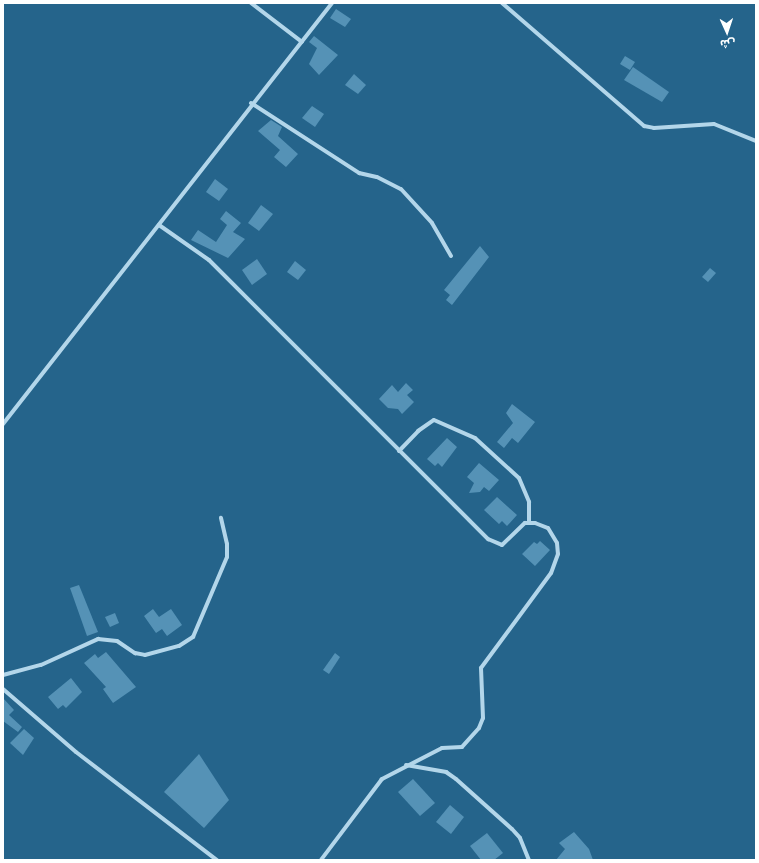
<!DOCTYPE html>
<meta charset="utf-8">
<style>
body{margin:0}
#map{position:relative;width:759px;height:863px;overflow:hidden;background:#25648b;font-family:Manrope,"Noto Sans Arabic",sans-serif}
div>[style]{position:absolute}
.building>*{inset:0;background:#5592b6}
.street>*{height:4px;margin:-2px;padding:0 2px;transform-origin:2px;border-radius:2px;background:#b3d6ea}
span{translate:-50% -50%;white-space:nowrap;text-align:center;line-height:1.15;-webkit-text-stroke:3px #25648b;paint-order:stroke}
.frame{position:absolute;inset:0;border:4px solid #fff;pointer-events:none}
.north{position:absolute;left:707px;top:12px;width:40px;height:40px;-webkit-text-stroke:3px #25648b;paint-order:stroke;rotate:177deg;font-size:11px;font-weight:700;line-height:16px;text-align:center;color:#fff}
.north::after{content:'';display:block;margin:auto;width:14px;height:18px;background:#fff;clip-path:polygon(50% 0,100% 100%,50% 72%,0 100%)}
</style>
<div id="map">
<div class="building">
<div style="clip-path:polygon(336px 9px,351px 19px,345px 27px,330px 18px)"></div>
<div style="clip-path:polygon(314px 36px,338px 55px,319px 75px,309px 64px,317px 48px,309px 42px)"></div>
<div style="clip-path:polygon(625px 56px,635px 62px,630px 70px,620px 64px)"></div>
<div style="clip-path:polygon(633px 67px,669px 92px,662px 102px,624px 80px)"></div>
<div style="clip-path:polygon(354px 74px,366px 85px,358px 94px,345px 85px)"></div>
<div style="clip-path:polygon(312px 106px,324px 114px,315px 127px,302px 118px)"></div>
<div style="clip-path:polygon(271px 120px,282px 127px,278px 136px,298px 154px,286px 167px,274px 157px,280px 150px,258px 131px)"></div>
<div style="clip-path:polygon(215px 179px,228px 189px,219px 201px,206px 192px)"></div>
<div style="clip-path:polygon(261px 205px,273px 214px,259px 231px,248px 223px)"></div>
<div style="clip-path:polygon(226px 211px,241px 223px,233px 232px,245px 239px,228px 258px,191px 240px,198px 230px,216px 242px,227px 225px,220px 219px)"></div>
<div style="clip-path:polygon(480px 246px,489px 257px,452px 305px,446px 300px,450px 295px,444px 290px)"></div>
<div style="clip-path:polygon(257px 259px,267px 274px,252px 285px,242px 270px)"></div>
<div style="clip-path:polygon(295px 261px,306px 270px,298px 280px,287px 272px)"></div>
<div style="clip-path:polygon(710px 268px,716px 273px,708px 282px,702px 277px)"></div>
<div style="clip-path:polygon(406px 383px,413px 390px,407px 395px,414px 402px,402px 414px,398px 409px,388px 408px,379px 399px,392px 385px,398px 392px)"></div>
<div style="clip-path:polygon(512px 404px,535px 422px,518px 443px,512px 438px,504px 448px,497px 442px,513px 423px,506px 413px)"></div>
<div style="clip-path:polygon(447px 438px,457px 447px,442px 467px,438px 463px,435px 466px,427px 459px)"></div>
<div style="clip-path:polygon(479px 463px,499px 480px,489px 491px,484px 487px,480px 492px,469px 493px,474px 483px,467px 477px)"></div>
<div style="clip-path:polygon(497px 497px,517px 515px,507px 526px,502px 521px,499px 524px,484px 510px)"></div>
<div style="clip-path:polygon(540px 541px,550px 550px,535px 566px,522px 554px,534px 542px,537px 544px)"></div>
<div style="clip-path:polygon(79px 585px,98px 632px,87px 636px,70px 588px)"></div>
<div style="clip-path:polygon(153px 609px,159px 617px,171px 609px,182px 625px,167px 636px,162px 629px,156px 633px,144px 616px)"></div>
<div style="clip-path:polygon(115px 613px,119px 623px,110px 627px,105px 617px)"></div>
<div style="clip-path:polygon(106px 652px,136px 687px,113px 703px,103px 689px,106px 687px,84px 663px,95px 654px,98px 658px)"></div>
<div style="clip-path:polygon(335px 653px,340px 657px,329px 674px,323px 670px)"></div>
<div style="clip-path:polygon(71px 678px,82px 692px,66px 708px,63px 705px,58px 709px,48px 697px)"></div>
<div style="clip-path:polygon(3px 698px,14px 710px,9px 715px,22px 727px,18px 732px,3px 721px)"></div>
<div style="clip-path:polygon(24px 729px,34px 738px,23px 755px,10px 743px)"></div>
<div style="clip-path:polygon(199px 754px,229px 800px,204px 828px,164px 792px)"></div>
<div style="clip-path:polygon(413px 779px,435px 803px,420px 816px,398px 792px)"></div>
<div style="clip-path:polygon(450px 805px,464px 817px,451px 834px,436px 822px)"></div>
<div style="clip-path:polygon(574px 832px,589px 849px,593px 860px,556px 860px,565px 849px,559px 843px)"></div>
<div style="clip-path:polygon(487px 833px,503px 853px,494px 860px,481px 860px,470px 846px)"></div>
</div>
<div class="street">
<div style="left:251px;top:3px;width:64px;rotate:37.4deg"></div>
<div style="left:502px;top:3px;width:188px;rotate:40.9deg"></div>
<div style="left:644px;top:126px;width:10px;rotate:11deg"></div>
<div style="left:654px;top:128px;width:60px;rotate:-3.8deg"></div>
<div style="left:714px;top:124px;width:45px;rotate:22deg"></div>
<div style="left:251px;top:103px;width:129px;rotate:32.9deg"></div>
<div style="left:359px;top:173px;width:18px;rotate:13deg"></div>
<div style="left:377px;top:177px;width:27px;rotate:27deg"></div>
<div style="left:401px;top:189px;width:46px;rotate:47.6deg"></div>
<div style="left:432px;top:223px;width:38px;rotate:60deg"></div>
<div style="left:159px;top:225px;width:61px;rotate:35deg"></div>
<div style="left:209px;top:260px;width:395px;rotate:45deg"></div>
<div style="left:488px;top:539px;width:15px;rotate:23deg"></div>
<div style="left:502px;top:545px;width:32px;rotate:-44deg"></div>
<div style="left:525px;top:523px;width:10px"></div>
<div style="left:535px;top:523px;width:14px;rotate:21deg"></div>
<div style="left:548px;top:528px;width:17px;rotate:59deg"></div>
<div style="left:557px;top:543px;width:11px;rotate:85deg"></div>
<div style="left:558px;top:554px;width:20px;rotate:110deg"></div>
<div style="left:551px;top:573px;width:118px;rotate:126.4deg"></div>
<div style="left:481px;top:668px;width:50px;rotate:87.7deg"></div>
<div style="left:483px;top:718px;width:11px;rotate:112deg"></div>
<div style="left:479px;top:728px;width:25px;rotate:132deg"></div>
<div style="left:462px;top:747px;width:20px;rotate:177deg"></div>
<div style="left:442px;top:748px;width:68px;rotate:152.7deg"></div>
<div style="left:382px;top:779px;width:101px;rotate:127deg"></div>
<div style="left:3px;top:424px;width:534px;rotate:-51.99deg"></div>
<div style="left:399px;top:451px;width:28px;rotate:-46deg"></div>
<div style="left:418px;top:431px;width:19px;rotate:-35deg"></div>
<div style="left:434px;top:420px;width:45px;rotate:23.7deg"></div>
<div style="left:475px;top:438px;width:59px;rotate:42.3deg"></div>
<div style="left:519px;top:478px;width:26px;rotate:67deg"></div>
<div style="left:529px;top:502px;width:21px;rotate:90deg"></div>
<div style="left:3px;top:675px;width:39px;rotate:-15deg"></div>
<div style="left:41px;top:665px;width:63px;rotate:-24.5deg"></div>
<div style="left:98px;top:639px;width:19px;rotate:6deg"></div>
<div style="left:117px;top:641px;width:22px;rotate:34deg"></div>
<div style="left:135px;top:653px;width:10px;rotate:11deg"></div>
<div style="left:145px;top:655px;width:35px;rotate:-15deg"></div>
<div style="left:179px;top:646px;width:17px;rotate:-33deg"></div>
<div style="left:193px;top:637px;width:87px;rotate:-67deg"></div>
<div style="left:227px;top:557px;width:13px;rotate:-90deg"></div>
<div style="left:227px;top:544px;width:27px;rotate:-103deg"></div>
<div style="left:3px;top:689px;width:96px;rotate:40.8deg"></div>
<div style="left:76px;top:752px;width:178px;rotate:37.5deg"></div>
<div style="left:406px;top:765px;width:41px;rotate:9.9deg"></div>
<div style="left:446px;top:772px;width:12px;rotate:35deg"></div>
<div style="left:456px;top:779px;width:75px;rotate:41.8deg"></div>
<div style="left:512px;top:829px;width:12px;rotate:48deg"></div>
<div style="left:520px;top:838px;width:24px;rotate:68deg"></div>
</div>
<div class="frame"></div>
<div class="north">ش</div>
</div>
